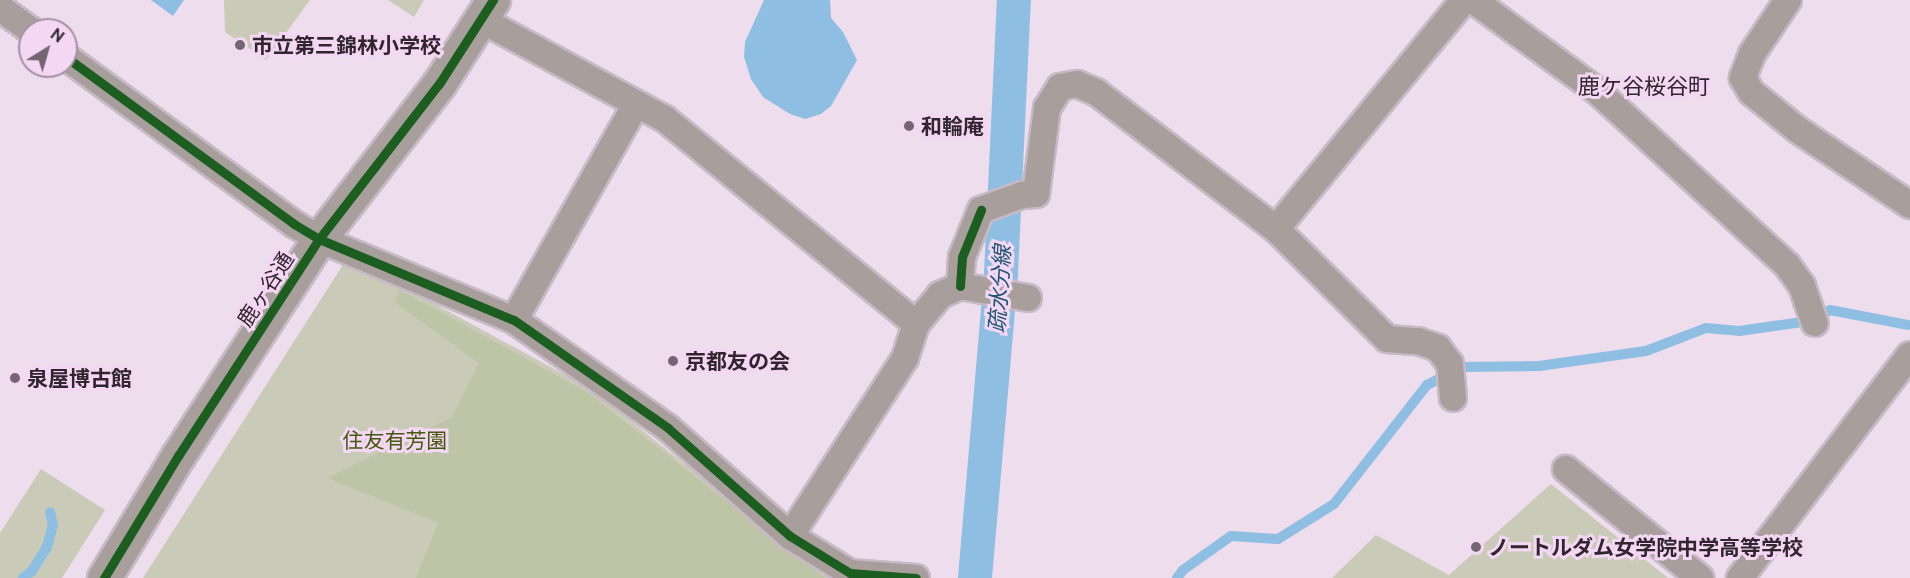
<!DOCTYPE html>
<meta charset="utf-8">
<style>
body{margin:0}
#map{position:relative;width:1910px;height:578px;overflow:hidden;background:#eeddec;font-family:Ubuntu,"Noto Sans JP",sans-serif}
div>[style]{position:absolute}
.green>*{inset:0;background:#c9cbb8}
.forest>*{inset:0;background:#bec5a6}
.water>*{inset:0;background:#8ebee2}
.stream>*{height:10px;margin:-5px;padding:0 5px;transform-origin:5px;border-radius:5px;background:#8ebee2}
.canal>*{height:34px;margin:-17px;padding:0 17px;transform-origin:17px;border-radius:17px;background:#8ebee2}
.roads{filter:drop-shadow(2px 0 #c7bac6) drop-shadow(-2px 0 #c7bac6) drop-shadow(0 2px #c7bac6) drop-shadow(0 -2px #c7bac6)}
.minor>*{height:26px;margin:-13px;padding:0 13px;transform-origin:13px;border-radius:13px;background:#a89f9c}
.tertiary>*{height:33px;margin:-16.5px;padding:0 16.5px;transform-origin:16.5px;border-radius:16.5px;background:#a89f9c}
.cycleway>*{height:9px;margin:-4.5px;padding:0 4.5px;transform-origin:4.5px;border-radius:4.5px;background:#1b5e20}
.dots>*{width:16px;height:16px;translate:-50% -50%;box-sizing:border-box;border:3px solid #f4d7f2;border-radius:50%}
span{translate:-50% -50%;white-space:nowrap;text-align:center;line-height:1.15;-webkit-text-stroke:6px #f4d7f2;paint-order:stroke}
.poi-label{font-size:21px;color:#312630;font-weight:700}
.left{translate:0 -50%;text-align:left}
.street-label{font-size:21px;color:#312630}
.park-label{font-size:21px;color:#435a0c}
.neighbourhood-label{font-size:22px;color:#312630}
.water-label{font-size:22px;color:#1d5775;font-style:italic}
.north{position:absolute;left:18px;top:18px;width:60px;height:60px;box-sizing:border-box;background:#f4d7f2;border:2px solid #a690a4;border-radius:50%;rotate:37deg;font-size:16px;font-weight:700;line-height:24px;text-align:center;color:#312630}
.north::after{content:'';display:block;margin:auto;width:21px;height:27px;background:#736672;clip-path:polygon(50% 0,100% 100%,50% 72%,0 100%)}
</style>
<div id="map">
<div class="green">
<div style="clip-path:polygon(224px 0,310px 0,266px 60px,225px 32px)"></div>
<div style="clip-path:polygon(388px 0,424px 0,414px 17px)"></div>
<div style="clip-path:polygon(346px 260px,402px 286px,589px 388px,828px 578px,143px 578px)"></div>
<div style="clip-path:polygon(41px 469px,105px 510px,62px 578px,0 578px,0 533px)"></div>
<div style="clip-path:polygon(1551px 484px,1668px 578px,1332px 578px,1376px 535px,1449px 575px)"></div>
</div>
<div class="forest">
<div style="clip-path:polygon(400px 290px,587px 392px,825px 578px,416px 578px,438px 523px,327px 478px,452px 417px,479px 363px,394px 302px)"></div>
</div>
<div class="water">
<div style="clip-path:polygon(151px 0,184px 0,173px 16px)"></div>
<div style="clip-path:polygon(764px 0,830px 0,831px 18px,843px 32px,857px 60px,831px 106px,821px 114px,805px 119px,790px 114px,763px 97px,751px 79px,744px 57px,745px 42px)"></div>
</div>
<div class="stream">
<div style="left:23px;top:578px;width:11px;rotate:-38deg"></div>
<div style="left:32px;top:571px;width:28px;rotate:-58deg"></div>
<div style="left:47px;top:547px;width:23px;rotate:-75deg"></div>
<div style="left:53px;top:525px;width:13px;rotate:-103deg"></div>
<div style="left:1177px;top:578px;width:10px;rotate:-53deg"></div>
<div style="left:1183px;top:570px;width:59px;rotate:-35.3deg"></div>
<div style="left:1231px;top:536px;width:47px;rotate:3.7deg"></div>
<div style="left:1278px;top:539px;width:66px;rotate:-32deg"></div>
<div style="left:1334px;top:504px;width:151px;rotate:-52deg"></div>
<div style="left:1427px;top:385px;width:39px;rotate:-27deg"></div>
<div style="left:1462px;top:367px;width:77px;rotate:-0.7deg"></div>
<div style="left:1539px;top:366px;width:108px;rotate:-8deg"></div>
<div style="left:1646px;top:351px;width:64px;rotate:-21deg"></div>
<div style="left:1706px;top:328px;width:33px;rotate:5deg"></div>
<div style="left:1739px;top:331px;width:64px;rotate:-8.1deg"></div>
<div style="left:1802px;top:322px;width:30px;rotate:-23deg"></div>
<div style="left:1830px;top:310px;width:79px;rotate:10.9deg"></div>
</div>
<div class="canal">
<div style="left:975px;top:578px;width:306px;rotate:-85.1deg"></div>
<div style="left:1001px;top:273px;width:273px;rotate:-87.3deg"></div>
</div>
<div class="roads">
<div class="minor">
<div style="left:1473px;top:0;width:152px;rotate:36.2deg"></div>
<div style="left:1596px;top:90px;width:259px;rotate:42.5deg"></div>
<div style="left:1787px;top:265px;width:26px;rotate:54deg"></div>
<div style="left:1802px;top:286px;width:39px;rotate:71deg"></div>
<div style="left:1788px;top:0;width:65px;rotate:123.7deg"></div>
<div style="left:1752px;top:54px;width:26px;rotate:111deg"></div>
<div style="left:1743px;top:78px;width:16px;rotate:60deg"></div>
<div style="left:1751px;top:92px;width:60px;rotate:39deg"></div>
<div style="left:1798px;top:130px;width:135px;rotate:33.8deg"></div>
<div style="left:0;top:8px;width:37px;rotate:36deg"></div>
<div style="left:480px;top:19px;width:210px;rotate:28.4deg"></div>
<div style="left:665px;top:119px;width:324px;rotate:39.2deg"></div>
<div style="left:66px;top:57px;width:283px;rotate:36.2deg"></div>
<div style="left:294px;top:224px;width:29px;rotate:31deg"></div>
<div style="left:319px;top:239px;width:211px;rotate:22.6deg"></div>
<div style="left:514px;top:320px;width:188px;rotate:35deg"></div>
<div style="left:668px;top:428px;width:163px;rotate:41.5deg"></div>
<div style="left:790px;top:536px;width:70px;rotate:31.7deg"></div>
<div style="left:850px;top:573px;width:66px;rotate:4.3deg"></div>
<div style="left:1276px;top:229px;width:296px;rotate:-50.6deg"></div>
<div style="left:960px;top:286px;width:29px;rotate:-86deg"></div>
<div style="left:962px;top:257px;width:51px;rotate:-68deg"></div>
<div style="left:981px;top:210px;width:44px;rotate:-20.1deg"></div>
<div style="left:1022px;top:195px;width:14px;rotate:-4deg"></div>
<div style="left:1036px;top:194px;width:87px;rotate:-82.7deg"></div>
<div style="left:1047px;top:108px;width:25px;rotate:-58deg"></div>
<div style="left:1060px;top:87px;width:17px;rotate:-10deg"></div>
<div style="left:1077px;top:84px;width:21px;rotate:23deg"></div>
<div style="left:1096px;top:92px;width:226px;rotate:37.3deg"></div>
<div style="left:1276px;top:229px;width:156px;rotate:44.7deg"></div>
<div style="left:1387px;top:339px;width:31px;rotate:4deg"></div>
<div style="left:1418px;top:341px;width:21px;rotate:19deg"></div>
<div style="left:1438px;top:348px;width:20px;rotate:53deg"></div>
<div style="left:1450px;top:364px;width:34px;rotate:85deg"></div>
<div style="left:514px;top:320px;width:248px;rotate:-60.5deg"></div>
<div style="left:1566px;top:469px;width:173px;rotate:39.1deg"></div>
<div style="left:790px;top:536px;width:212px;rotate:-57.1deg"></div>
<div style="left:905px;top:358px;width:36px;rotate:-72deg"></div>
<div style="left:916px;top:324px;width:38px;rotate:-50deg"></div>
<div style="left:940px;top:295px;width:22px;rotate:-24deg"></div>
<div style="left:960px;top:286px;width:69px;rotate:10deg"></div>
<div style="left:1740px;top:578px;width:280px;rotate:-52.7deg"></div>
</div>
<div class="tertiary">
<div style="left:104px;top:578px;width:143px;rotate:-58.8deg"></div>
<div style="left:178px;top:456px;width:259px;rotate:-57deg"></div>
<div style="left:319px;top:239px;width:196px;rotate:-52.3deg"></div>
<div style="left:439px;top:84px;width:100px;rotate:-57.3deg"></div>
</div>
</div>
<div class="cycleway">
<div style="left:66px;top:57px;width:283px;rotate:36.2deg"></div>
<div style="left:294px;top:224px;width:29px;rotate:31deg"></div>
<div style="left:319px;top:239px;width:211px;rotate:22.6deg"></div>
<div style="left:514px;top:320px;width:188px;rotate:35deg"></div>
<div style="left:668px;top:428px;width:163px;rotate:41.5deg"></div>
<div style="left:790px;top:536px;width:70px;rotate:31.7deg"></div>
<div style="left:850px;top:573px;width:66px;rotate:4.3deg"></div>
<div style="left:960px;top:286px;width:29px;rotate:-86deg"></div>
<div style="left:962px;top:257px;width:51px;rotate:-68deg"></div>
<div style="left:104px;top:578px;width:143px;rotate:-58.8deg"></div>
<div style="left:178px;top:456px;width:259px;rotate:-57deg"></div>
<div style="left:319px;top:239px;width:196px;rotate:-52.3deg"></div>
<div style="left:439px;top:84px;width:100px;rotate:-57.3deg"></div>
</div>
<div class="dots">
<div style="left:240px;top:45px;background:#736672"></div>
<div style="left:909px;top:126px;background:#736672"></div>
<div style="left:673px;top:361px;background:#736672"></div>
<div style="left:15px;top:378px;background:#736672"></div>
<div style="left:1476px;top:547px;background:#736672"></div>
</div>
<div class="poi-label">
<span class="left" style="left:252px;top:45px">市立第三錦林小学校</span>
<span class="left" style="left:921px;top:126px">和輪庵</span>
<span class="left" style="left:685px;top:361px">京都友の会</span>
<span class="left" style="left:27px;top:378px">泉屋博古館</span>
<span class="left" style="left:1488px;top:547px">ノートルダム女学院中学高等学校</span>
</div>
<div class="street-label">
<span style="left:265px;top:289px;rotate:-57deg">鹿ヶ谷通</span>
</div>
<div class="park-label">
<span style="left:395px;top:440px">住友有芳園</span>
</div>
<div class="neighbourhood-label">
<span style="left:1644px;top:86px">鹿ケ谷桜谷町</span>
</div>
<div class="water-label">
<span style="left:999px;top:289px;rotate:-86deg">疏水分線</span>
</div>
<div class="north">N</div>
</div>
